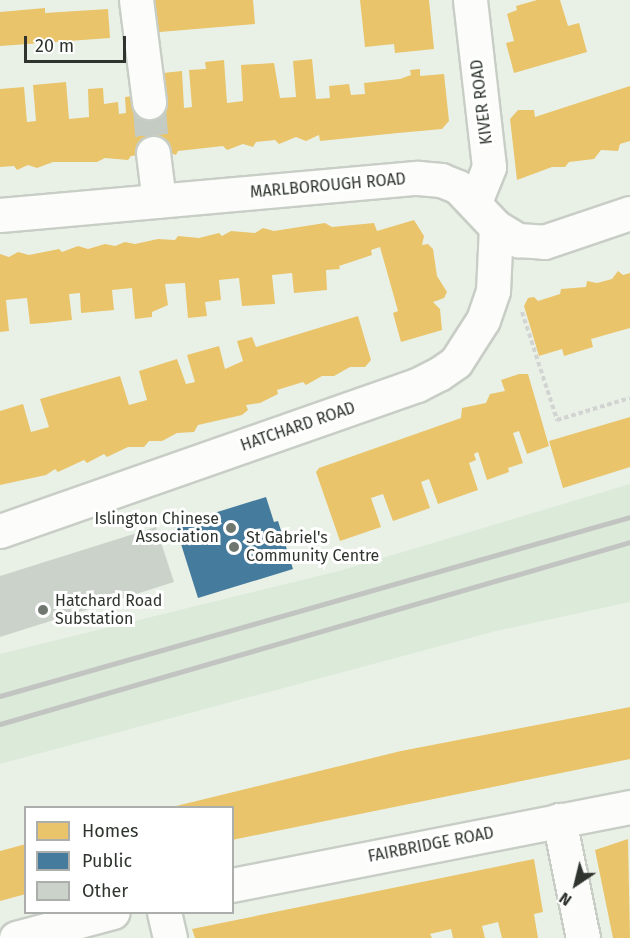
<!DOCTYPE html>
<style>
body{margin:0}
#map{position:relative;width:630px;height:938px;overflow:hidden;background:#e9f1e7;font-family:"Fira Sans",sans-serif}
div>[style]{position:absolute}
.built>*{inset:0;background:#dcead9}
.homes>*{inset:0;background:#e9c46a}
.public>*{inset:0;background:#457b9d}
.building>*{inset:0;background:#cbd2ca}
.minor-tunnel>*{height:33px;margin-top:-16.5px;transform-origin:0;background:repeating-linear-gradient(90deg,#c4cbc2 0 33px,transparent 0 49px)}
.path>*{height:4px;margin-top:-2px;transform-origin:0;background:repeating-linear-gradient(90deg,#d2d4d2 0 4.5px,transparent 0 7.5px)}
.roads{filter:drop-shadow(2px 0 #c8cec6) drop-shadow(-2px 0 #c8cec6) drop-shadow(0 2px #c8cec6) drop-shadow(0 -2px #c8cec6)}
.minor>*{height:33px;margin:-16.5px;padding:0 16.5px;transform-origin:16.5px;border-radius:16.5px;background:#fcfdfb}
.rail>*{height:4.5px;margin:-2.25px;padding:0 2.25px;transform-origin:2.25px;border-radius:2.25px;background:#c2c4c1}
.dots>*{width:16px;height:16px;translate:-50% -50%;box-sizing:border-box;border:3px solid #fff;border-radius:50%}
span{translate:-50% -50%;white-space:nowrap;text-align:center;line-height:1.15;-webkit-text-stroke:6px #fff;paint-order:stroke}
.street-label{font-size:16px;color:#2f352e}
.poi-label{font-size:16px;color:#2f352e}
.right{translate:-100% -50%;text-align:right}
.left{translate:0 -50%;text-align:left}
.legend{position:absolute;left:24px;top:806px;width:210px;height:108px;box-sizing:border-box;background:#fff;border:2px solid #acaeab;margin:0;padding:8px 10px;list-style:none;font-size:18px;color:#2f352e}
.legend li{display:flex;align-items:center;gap:12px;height:30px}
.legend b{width:30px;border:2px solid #acaeab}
.north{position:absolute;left:546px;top:854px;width:60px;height:60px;-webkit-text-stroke:4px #fff;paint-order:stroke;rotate:215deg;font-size:16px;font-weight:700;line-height:24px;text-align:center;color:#2f352e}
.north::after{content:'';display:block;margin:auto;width:21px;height:27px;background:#2f352e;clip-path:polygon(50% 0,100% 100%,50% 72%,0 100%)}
.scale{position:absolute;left:24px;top:36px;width:102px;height:27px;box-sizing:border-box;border:3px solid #2f352e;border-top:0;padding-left:8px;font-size:18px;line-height:21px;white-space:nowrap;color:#2f352e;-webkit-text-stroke:4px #fff;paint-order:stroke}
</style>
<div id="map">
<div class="built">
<div style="clip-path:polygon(630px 484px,630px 602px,496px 631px,0 764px,0 654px,339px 571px)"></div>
</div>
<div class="homes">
<div style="clip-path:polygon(146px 0,253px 0,255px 24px,148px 33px)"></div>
<div style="clip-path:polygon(360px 0,429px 0,434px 49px,395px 53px,394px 44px,365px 47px)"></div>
<div style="clip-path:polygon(537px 0,560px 0,568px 26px,579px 23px,587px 52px,514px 73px,506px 43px,514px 41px,507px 14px,517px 10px,516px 6px)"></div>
<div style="clip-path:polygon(45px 8px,45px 13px,108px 9px,110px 38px,0 46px,0 12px)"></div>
<div style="clip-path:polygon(312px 59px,316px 99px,330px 98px,329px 86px,349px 84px,351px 95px,365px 94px,364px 83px,400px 79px,411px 75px,410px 70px,420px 69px,420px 76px,444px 74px,449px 121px,442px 129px,398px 133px,320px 141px,319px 135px,306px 141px,296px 137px,279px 144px,275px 140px,256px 142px,253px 147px,243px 144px,227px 150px,223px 146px,178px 151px,176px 155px,168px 152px,131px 156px,128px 160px,105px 158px,97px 162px,53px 162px,37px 168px,28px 165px,17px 170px,14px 166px,0 167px,0 89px,24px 87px,27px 122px,36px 121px,33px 85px,66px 82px,69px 119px,89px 117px,88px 89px,103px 88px,104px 104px,118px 102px,119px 114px,126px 113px,125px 97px,141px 95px,157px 110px,165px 109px,163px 73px,182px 71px,184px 108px,192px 107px,189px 70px,206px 69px,205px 62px,224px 60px,227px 103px,243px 101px,241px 65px,274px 63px,280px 98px,296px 97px,293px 61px)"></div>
<div style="clip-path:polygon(630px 86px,630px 141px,620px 144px,618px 151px,601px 150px,594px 159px,569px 162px,565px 167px,552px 167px,517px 180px,510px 119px,518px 110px,534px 110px,535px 117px)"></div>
<div style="clip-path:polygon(414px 220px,424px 236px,422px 245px,428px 244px,433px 249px,437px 276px,447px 292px,444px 298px,433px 302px,440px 309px,442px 330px,401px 342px,393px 313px,398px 311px,380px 247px,371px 250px,372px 255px,339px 266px,340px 269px,326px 270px,327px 290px,294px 293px,292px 273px,272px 275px,275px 304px,242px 306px,239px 278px,219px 280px,221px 300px,205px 302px,207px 316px,188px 318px,185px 283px,165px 284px,168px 305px,152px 312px,152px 317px,135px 319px,132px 288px,112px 290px,114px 310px,81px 313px,80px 293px,69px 294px,72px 320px,45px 323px,30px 324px,27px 298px,6px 300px,9px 331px,0 332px,0 254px,9px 257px,18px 252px,29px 255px,59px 249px,62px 252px,78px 246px,88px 249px,105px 244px,115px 246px,125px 242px,135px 244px,158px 239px,175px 240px,178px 236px,199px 238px,219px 233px,222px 236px,231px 231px,255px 233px,263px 228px,274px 231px,325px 223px,332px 227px,374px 223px,377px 231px)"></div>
<div style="clip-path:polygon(618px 271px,623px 275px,630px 273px,630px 328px,591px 339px,593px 347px,564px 356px,562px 349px,539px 356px,524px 306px,528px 298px,534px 297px,538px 301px,560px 294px,561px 289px,586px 287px,587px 281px,597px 283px,612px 279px)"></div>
<div style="clip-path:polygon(358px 316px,371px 360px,365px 367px,350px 367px,334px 376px,322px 376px,306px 385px,303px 382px,277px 390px,278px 394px,260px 403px,246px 405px,248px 410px,242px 415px,198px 425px,194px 432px,177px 433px,162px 441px,149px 441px,144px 447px,128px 447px,107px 457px,104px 454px,87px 463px,84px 460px,58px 472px,55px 469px,46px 475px,0 485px,0 411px,23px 404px,31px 432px,49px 427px,40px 399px,120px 376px,129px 405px,147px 400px,139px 371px,177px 359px,186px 384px,195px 382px,187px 355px,219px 346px,225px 369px,243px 361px,237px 341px,252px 337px,256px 347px)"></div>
<div style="clip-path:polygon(519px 374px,528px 374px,549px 446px,527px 454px,519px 431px,513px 433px,523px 463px,508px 468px,509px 472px,487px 480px,478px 452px,474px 454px,476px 460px,469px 463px,478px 490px,438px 504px,429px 479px,421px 482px,430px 508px,393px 521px,383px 494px,371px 498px,381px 527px,340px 541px,316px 472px,319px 468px,461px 418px,462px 408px,486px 403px,490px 394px,505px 391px,501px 380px)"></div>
<div style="clip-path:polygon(630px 417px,630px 467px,563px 488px,549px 441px)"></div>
<div style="clip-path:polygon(630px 707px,630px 759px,232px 840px,232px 807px,172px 807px,401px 751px)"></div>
<div style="clip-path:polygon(628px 839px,630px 938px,613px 938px,595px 850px)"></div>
<div style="clip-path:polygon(26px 844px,26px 894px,0 901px,0 851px)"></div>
<div style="clip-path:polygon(534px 859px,543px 912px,534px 914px,538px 938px,502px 938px,498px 922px,482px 926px,485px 938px,453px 938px,451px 929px,430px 934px,432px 938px,195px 938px,192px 929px)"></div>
</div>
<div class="public">
<div style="clip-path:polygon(266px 497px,274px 522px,278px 521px,293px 569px,198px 598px,175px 525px)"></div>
</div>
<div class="building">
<div style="clip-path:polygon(156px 527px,174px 582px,0 637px,0 576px)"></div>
</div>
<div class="minor-tunnel">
<div style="left:149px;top:102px;width:51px;rotate:85.5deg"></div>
</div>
<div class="path">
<div style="left:522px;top:312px;width:114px;rotate:72deg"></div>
<div style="left:557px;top:420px;width:76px;rotate:-16.8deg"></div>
</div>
<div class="roads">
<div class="minor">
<div style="left:136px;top:0;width:103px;rotate:82.7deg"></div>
<div style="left:470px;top:0;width:168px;rotate:83.5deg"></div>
<div style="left:489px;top:167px;width:37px;rotate:112deg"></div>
<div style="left:153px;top:153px;width:48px;rotate:82.9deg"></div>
<div style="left:0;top:215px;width:420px;rotate:-5.1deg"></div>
<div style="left:418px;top:178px;width:23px;rotate:5deg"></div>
<div style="left:441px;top:180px;width:18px;rotate:22deg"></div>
<div style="left:458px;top:187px;width:55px;rotate:46.5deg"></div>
<div style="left:496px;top:227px;width:26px;rotate:31deg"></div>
<div style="left:518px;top:240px;width:26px;rotate:4deg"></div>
<div style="left:544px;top:242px;width:91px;rotate:-18.6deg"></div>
<div style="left:0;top:531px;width:442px;rotate:-19.3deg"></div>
<div style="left:417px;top:385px;width:25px;rotate:-27deg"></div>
<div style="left:439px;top:374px;width:21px;rotate:-35deg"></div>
<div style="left:456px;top:362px;width:50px;rotate:-57.3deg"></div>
<div style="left:483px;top:320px;width:31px;rotate:-71deg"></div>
<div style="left:493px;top:291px;width:64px;rotate:-87.3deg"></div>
<div style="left:559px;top:820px;width:120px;rotate:78.5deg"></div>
<div style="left:232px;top:885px;width:406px;rotate:-11.1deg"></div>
<div style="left:164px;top:912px;width:27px;rotate:77deg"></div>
<div style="left:16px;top:938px;width:100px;rotate:-15deg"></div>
</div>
</div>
<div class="rail">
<div style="left:0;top:696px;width:655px;rotate:-15.86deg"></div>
<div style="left:0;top:724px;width:656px;rotate:-16.11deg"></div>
</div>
<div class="dots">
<div style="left:231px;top:528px;background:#70776f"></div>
<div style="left:234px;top:547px;background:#70776f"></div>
<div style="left:43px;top:610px;background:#70776f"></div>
</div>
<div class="street-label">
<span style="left:482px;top:102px;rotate:-97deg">KIVER ROAD</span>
<span style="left:328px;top:186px;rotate:-5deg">MARLBOROUGH ROAD</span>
<span style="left:298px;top:427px;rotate:-19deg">HATCHARD ROAD</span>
<span style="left:431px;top:845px;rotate:-11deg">FAIRBRIDGE ROAD</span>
</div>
<div class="poi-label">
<span class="right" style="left:219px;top:528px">Islington Chinese<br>Association</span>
<span class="left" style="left:246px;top:547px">St Gabriel's<br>Community Centre</span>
<span class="left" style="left:55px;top:610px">Hatchard Road<br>Substation</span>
</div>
<ul class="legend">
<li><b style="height:16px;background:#e9c46a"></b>Homes</li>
<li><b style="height:16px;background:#457b9d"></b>Public</li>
<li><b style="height:16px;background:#cbd2ca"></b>Other</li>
</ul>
<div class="north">N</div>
<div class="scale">20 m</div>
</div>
